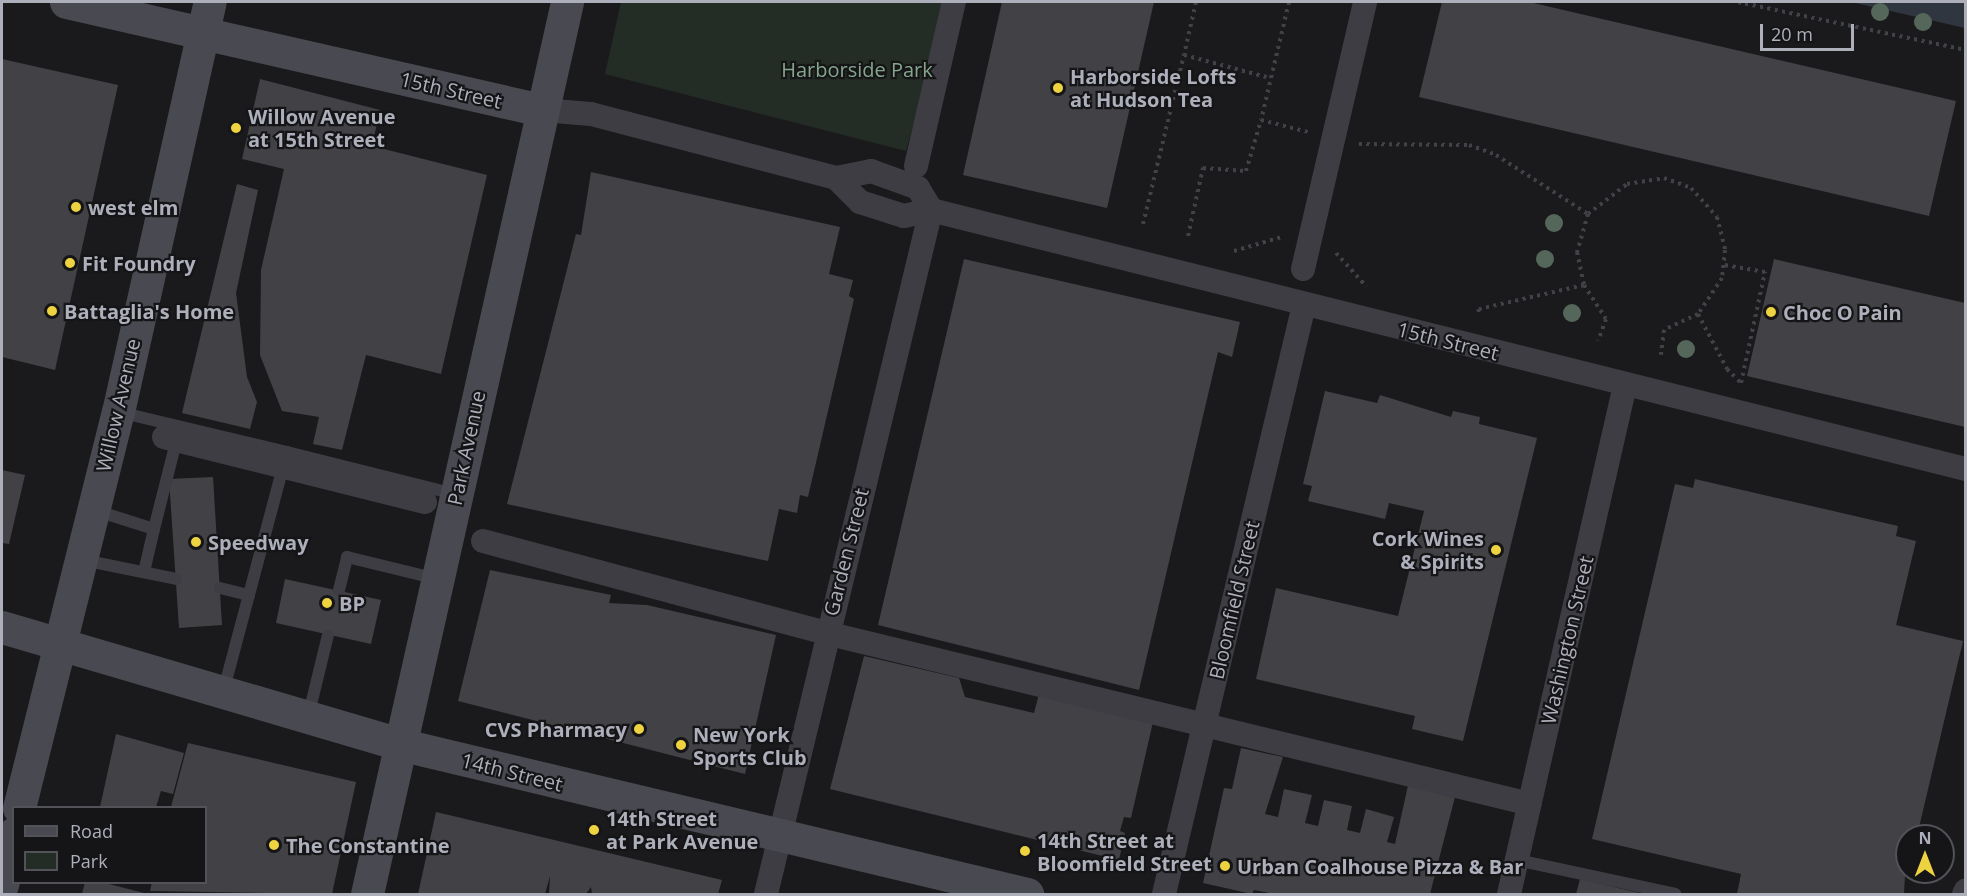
<!DOCTYPE html>
<style>
body{margin:0}
#map{position:relative;width:1967px;height:896px;overflow:hidden;background:#1a1a1c;font-family:"Open Sans",sans-serif}
div>[style]{position:absolute}
.green>*{inset:0;background:#242c26}
.water>*{inset:0;background:#303640}
.building>*{inset:0;background:#424246}
.path>*{height:4px;margin-top:-2px;transform-origin:0;background:repeating-linear-gradient(90deg,#414248 0 3px,transparent 0 7.5px)}
.lane>*{height:12px;margin:-6px;padding:0 6px;transform-origin:6px;border-radius:6px;background:#3d3d43}
.street>*{height:24px;margin:-12px;padding:0 12px;transform-origin:12px;border-radius:12px;background:#3d3d43}
.secondary>*{height:33px;margin:-16.5px;padding:0 16.5px;transform-origin:16.5px;border-radius:16.5px;background:#494a51}
.trees>*{width:18px;height:18px;margin:-9px;border-radius:50%;background:#55675a}
.dots>*{width:16px;height:16px;translate:-50% -50%;box-sizing:border-box;border:3px solid #151517;border-radius:50%}
span{translate:-50% -50%;white-space:nowrap;text-align:center;line-height:1.15;-webkit-text-stroke:4.5px #151517;paint-order:stroke}
.park-label{font-size:20px;color:#85a68d}
.poi-label{font-size:20px;color:#adafbb;font-weight:700}
.left{translate:0 -50%;text-align:left}
.right{translate:-100% -50%;text-align:right}
.street-label{font-size:20px;color:#adafbb}
.frame{position:absolute;inset:0;border:3px solid #adafbb;pointer-events:none}
.legend{position:absolute;left:12px;top:806px;width:195px;height:78px;box-sizing:border-box;background:#151517;border:2px solid #525359;margin:0;padding:8px 10px;list-style:none;font-size:18px;color:#adafbb}
.legend li{display:flex;align-items:center;gap:12px;height:30px}
.legend b{width:30px;border:2px solid #525359}
.north{position:absolute;left:1895px;top:824px;width:60px;height:60px;box-sizing:border-box;background:#151517;border:2px solid #525359;border-radius:50%;rotate:0deg;font-size:16px;font-weight:700;line-height:24px;text-align:center;color:#adafbb}
.north::after{content:'';display:block;margin:auto;width:21px;height:27px;background:#eed340;clip-path:polygon(50% 0,100% 100%,50% 72%,0 100%)}
.scale{position:absolute;left:1760px;top:24px;width:94px;height:27px;box-sizing:border-box;border:3px solid #adafbb;border-top:0;padding-left:8px;font-size:18px;line-height:21px;white-space:nowrap;color:#adafbb;-webkit-text-stroke:4px #151517;paint-order:stroke}
</style>
<div id="map">
<div class="green">
<div style="clip-path:polygon(621px 2px,948px 2px,906px 151px,605px 74px)"></div>
</div>
<div class="water">
<div style="clip-path:polygon(1851px 2px,1965px 2px,1965px 28px)"></div>
</div>
<div class="building">
<div style="clip-path:polygon(1002px 2px,1154px 2px,1107px 208px,963px 175px)"></div>
<div style="clip-path:polygon(1442px 2px,1529px 2px,1956px 101px,1929px 216px,1419px 97px)"></div>
<div style="clip-path:polygon(2px 59px,118px 85px,55px 370px,2px 357px)"></div>
<div style="clip-path:polygon(260px 79px,380px 110px,372px 146px,487px 175px,441px 374px,366px 355px,342px 450px,313px 444px,319px 417px,282px 411px,260px 355px,261px 270px,284px 169px,242px 159px)"></div>
<div style="clip-path:polygon(591px 172px,840px 227px,829px 274px,853px 280px,849px 296px,854px 299px,808px 497px,800px 495px,797px 513px,779px 509px,768px 561px,507px 504px,576px 234px,581px 235px)"></div>
<div style="clip-path:polygon(237px 184px,258px 190px,236px 293px,247px 377px,257px 402px,250px 429px,182px 413px)"></div>
<div style="clip-path:polygon(964px 259px,1240px 322px,1232px 357px,1218px 352px,1139px 690px,878px 625px)"></div>
<div style="clip-path:polygon(1774px 259px,1965px 303px,1965px 427px,1747px 376px)"></div>
<div style="clip-path:polygon(1325px 391px,1377px 403px,1380px 395px,1451px 417px,1453px 411px,1480px 417px,1479px 424px,1537px 438px,1463px 741px,1412px 729px,1415px 716px,1256px 679px,1276px 588px,1398px 616px,1424px 511px,1389px 503px,1385px 519px,1308px 501px,1312px 486px,1303px 484px)"></div>
<div style="clip-path:polygon(2px 470px,25px 475px,9px 544px,2px 543px)"></div>
<div style="clip-path:polygon(213px 477px,222px 625px,179px 628px,169px 479px)"></div>
<div style="clip-path:polygon(1695px 479px,1898px 526px,1896px 536px,1916px 541px,1896px 625px,1963px 641px,1917px 836px,1907px 836px,1904px 894px,1737px 894px,1741px 874px,1592px 839px,1675px 484px,1693px 488px)"></div>
<div style="clip-path:polygon(490px 570px,611px 595px,609px 603px,647px 605px,776px 635px,745px 774px,458px 701px)"></div>
<div style="clip-path:polygon(285px 579px,381px 600px,371px 644px,276px 623px)"></div>
<div style="clip-path:polygon(864px 656px,959px 678px,965px 697px,1034px 713px,1039px 694px,1153px 722px,1131px 818px,1124px 817px,1120px 831px,1125px 833px,1119px 860px,830px 789px)"></div>
<div style="clip-path:polygon(116px 734px,184px 753px,173px 794px,161px 791px,156px 807px,100px 807px)"></div>
<div style="clip-path:polygon(188px 743px,356px 782px,332px 894px,150px 891px,152px 882px,206px 882px,206px 807px,171px 807px)"></div>
<div style="clip-path:polygon(1241px 748px,1283px 757px,1265px 814px,1278px 817px,1284px 789px,1312px 795px,1305px 823px,1318px 826px,1324px 800px,1352px 806px,1347px 830px,1360px 833px,1366px 809px,1394px 817px,1387px 842px,1395px 844px,1409px 781px,1456px 793px,1430px 894px,1275px 894px,1254px 890px,1252px 894px,1203px 883px,1224px 788px,1232px 789px)"></div>
<div style="clip-path:polygon(436px 812px,722px 880px,718px 894px,592px 894px,591px 887px,586px 894px,549px 894px,550px 876px,545px 894px,418px 894px)"></div>
<div style="clip-path:polygon(1580px 879px,1644px 894px,1576px 894px)"></div>
<div style="clip-path:polygon(85px 882px,101px 882px,148px 894px,82px 894px)"></div>
</div>
<div class="path">
<div style="left:1196px;top:2px;width:54px;rotate:102.8deg"></div>
<div style="left:1184px;top:55px;width:89px;rotate:15deg"></div>
<div style="left:1289px;top:2px;width:121px;rotate:103.3deg"></div>
<div style="left:1261px;top:120px;width:49px;rotate:14.3deg"></div>
<div style="left:1738px;top:2px;width:233px;rotate:11.9deg"></div>
<div style="left:1359px;top:144px;width:110px;rotate:0.5deg"></div>
<div style="left:1469px;top:145px;width:29px;rotate:20deg"></div>
<div style="left:1496px;top:155px;width:109px;rotate:32.7deg"></div>
<div style="left:1588px;top:214px;width:40px;rotate:106deg"></div>
<div style="left:1577px;top:252px;width:34px;rotate:78deg"></div>
<div style="left:1584px;top:285px;width:108px;rotate:167.1deg"></div>
<div style="left:1479px;top:309px;width:6px;rotate:108deg"></div>
<div style="left:1588px;top:214px;width:49px;rotate:-37.6deg"></div>
<div style="left:1627px;top:184px;width:37px;rotate:-9deg"></div>
<div style="left:1664px;top:178px;width:29px;rotate:20deg"></div>
<div style="left:1691px;top:188px;width:39px;rotate:48deg"></div>
<div style="left:1717px;top:217px;width:34px;rotate:76deg"></div>
<div style="left:1725px;top:250px;width:28px;rotate:96deg"></div>
<div style="left:1722px;top:278px;width:43px;rotate:123.7deg"></div>
<div style="left:1698px;top:314px;width:38px;rotate:155deg"></div>
<div style="left:1664px;top:330px;width:25px;rotate:97deg"></div>
<div style="left:1143px;top:224px;width:174px;rotate:-76.4deg"></div>
<div style="left:1188px;top:236px;width:70px;rotate:-77.6deg"></div>
<div style="left:1203px;top:168px;width:43px;rotate:4deg"></div>
<div style="left:1246px;top:171px;width:53px;rotate:-73.6deg"></div>
<div style="left:1234px;top:251px;width:50px;rotate:-16.3deg"></div>
<div style="left:1336px;top:253px;width:45px;rotate:47.7deg"></div>
<div style="left:1584px;top:285px;width:40px;rotate:57.1deg"></div>
<div style="left:1606px;top:319px;width:23px;rotate:110deg"></div>
<div style="left:1698px;top:314px;width:62px;rotate:62.2deg"></div>
<div style="left:1727px;top:369px;width:20px;rotate:45deg"></div>
<div style="left:1741px;top:383px;width:114px;rotate:-77.8deg"></div>
<div style="left:1765px;top:272px;width:41px;rotate:-170.1deg"></div>
</div>
<div class="lane">
<div style="left:119px;top:412px;width:173px;rotate:13.4deg"></div>
<div style="left:287px;top:452px;width:248px;rotate:104.9deg"></div>
<div style="left:287px;top:452px;width:172px;rotate:14.1deg"></div>
<div style="left:94px;top:510px;width:63px;rotate:17.6deg"></div>
<div style="left:154px;top:529px;width:94px;rotate:-75.8deg"></div>
<div style="left:83px;top:560px;width:95px;rotate:11.5deg"></div>
<div style="left:144px;top:572px;width:44px;rotate:-76.9deg"></div>
<div style="left:220px;top:588px;width:30px;rotate:14deg"></div>
<div style="left:339px;top:590px;width:34px;rotate:-76deg"></div>
<div style="left:347px;top:557px;width:93px;rotate:13.7deg"></div>
<div style="left:308px;top:717px;width:84px;rotate:-76.3deg"></div>
<div style="left:1517px;top:860px;width:162px;rotate:12.1deg"></div>
</div>
<div class="street">
<div style="left:542px;top:110px;width:49px;rotate:4.7deg"></div>
<div style="left:591px;top:114px;width:253px;rotate:14.6deg"></div>
<div style="left:836px;top:178px;width:36px;rotate:-11deg"></div>
<div style="left:871px;top:171px;width:50px;rotate:19.9deg"></div>
<div style="left:918px;top:188px;width:26px;rotate:59deg"></div>
<div style="left:916px;top:166px;width:168px;rotate:-77deg"></div>
<div style="left:836px;top:178px;width:34px;rotate:45deg"></div>
<div style="left:860px;top:202px;width:46px;rotate:17.7deg"></div>
<div style="left:904px;top:216px;width:28px;rotate:-13deg"></div>
<div style="left:931px;top:210px;width:1067px;rotate:14.05deg"></div>
<div style="left:1303px;top:269px;width:274px;rotate:-76.9deg"></div>
<div style="left:164px;top:437px;width:269px;rotate:14deg"></div>
<div style="left:483px;top:541px;width:355px;rotate:15deg"></div>
<div style="left:826px;top:633px;width:724px;rotate:13.65deg"></div>
<div style="left:766px;top:894px;width:704px;rotate:-76.44deg"></div>
<div style="left:1164px;top:894px;width:605px;rotate:-76.63deg"></div>
<div style="left:1509px;top:894px;width:522px;rotate:-77.16deg"></div>
<div style="left:1964px;top:894px;width:4px;rotate:-63deg"></div>
</div>
<div class="secondary">
<div style="left:66px;top:2px;width:488px;rotate:12.8deg"></div>
<div style="left:2px;top:627px;width:414px;rotate:16.4deg"></div>
<div style="left:399px;top:744px;width:646px;rotate:13.43deg"></div>
<div style="left:19px;top:808px;width:408px;rotate:-76deg"></div>
<div style="left:118px;top:412px;width:420px;rotate:-77.4deg"></div>
<div style="left:2px;top:885px;width:53px;rotate:-77deg"></div>
<div style="left:367px;top:894px;width:914px;rotate:-77.36deg"></div>
</div>
<div class="trees">
<div style="left:1880px;top:12px"></div>
<div style="left:1923px;top:22px"></div>
<div style="left:1554px;top:223px"></div>
<div style="left:1545px;top:259px"></div>
<div style="left:1572px;top:313px"></div>
<div style="left:1686px;top:349px"></div>
</div>
<div class="dots">
<div style="left:1058px;top:88px;background:#eed340"></div>
<div style="left:236px;top:128px;background:#eed340"></div>
<div style="left:76px;top:207px;background:#eed340"></div>
<div style="left:70px;top:263px;background:#eed340"></div>
<div style="left:52px;top:311px;background:#eed340"></div>
<div style="left:1771px;top:312px;background:#eed340"></div>
<div style="left:196px;top:542px;background:#eed340"></div>
<div style="left:1496px;top:550px;background:#eed340"></div>
<div style="left:327px;top:603px;background:#eed340"></div>
<div style="left:639px;top:729px;background:#eed340"></div>
<div style="left:681px;top:745px;background:#eed340"></div>
<div style="left:594px;top:830px;background:#eed340"></div>
<div style="left:274px;top:845px;background:#eed340"></div>
<div style="left:1025px;top:851px;background:#eed340"></div>
<div style="left:1225px;top:866px;background:#eed340"></div>
</div>
<div class="park-label">
<span style="left:857px;top:69px">Harborside Park</span>
</div>
<div class="poi-label">
<span class="left" style="left:1070px;top:88px">Harborside Lofts<br>at Hudson Tea</span>
<span class="left" style="left:248px;top:128px">Willow Avenue<br>at 15th Street</span>
<span class="left" style="left:88px;top:207px">west elm</span>
<span class="left" style="left:82px;top:263px">Fit Foundry</span>
<span class="left" style="left:64px;top:311px">Battaglia's Home</span>
<span class="left" style="left:1783px;top:312px">Choc O Pain</span>
<span class="right" style="left:1484px;top:550px">Cork Wines<br>&amp; Spirits</span>
<span class="left" style="left:208px;top:542px">Speedway</span>
<span class="left" style="left:339px;top:603px">BP</span>
<span class="right" style="left:627px;top:729px">CVS Pharmacy</span>
<span class="left" style="left:693px;top:746px">New York<br>Sports Club</span>
<span class="left" style="left:606px;top:830px">14th Street<br>at Park Avenue</span>
<span class="left" style="left:1037px;top:852px">14th Street at<br>Bloomfield Street</span>
<span class="left" style="left:286px;top:845px">The Constantine</span>
<span class="left" style="left:1237px;top:866px">Urban Coalhouse Pizza &amp; Bar</span>
</div>
<div class="street-label">
<span style="left:451px;top:90px;rotate:13deg">15th Street</span>
<span style="left:1448px;top:341px;rotate:14deg">15th Street</span>
<span style="left:118px;top:405px;rotate:-77deg">Willow Avenue</span>
<span style="left:466px;top:448px;rotate:-78deg">Park Avenue</span>
<span style="left:846px;top:552px;rotate:-76deg">Garden Street</span>
<span style="left:1234px;top:600px;rotate:-77deg">Bloomfield Street</span>
<span style="left:1567px;top:640px;rotate:-77deg">Washington Street</span>
<span style="left:512px;top:772px;rotate:14deg">14th Street</span>
</div>
<div class="frame"></div>
<ul class="legend">
<li><b style="height:8px;background:#494a51"></b>Road</li>
<li><b style="height:16px;background:#242c26"></b>Park</li>
</ul>
<div class="north">N</div>
<div class="scale">20 m</div>
</div>
